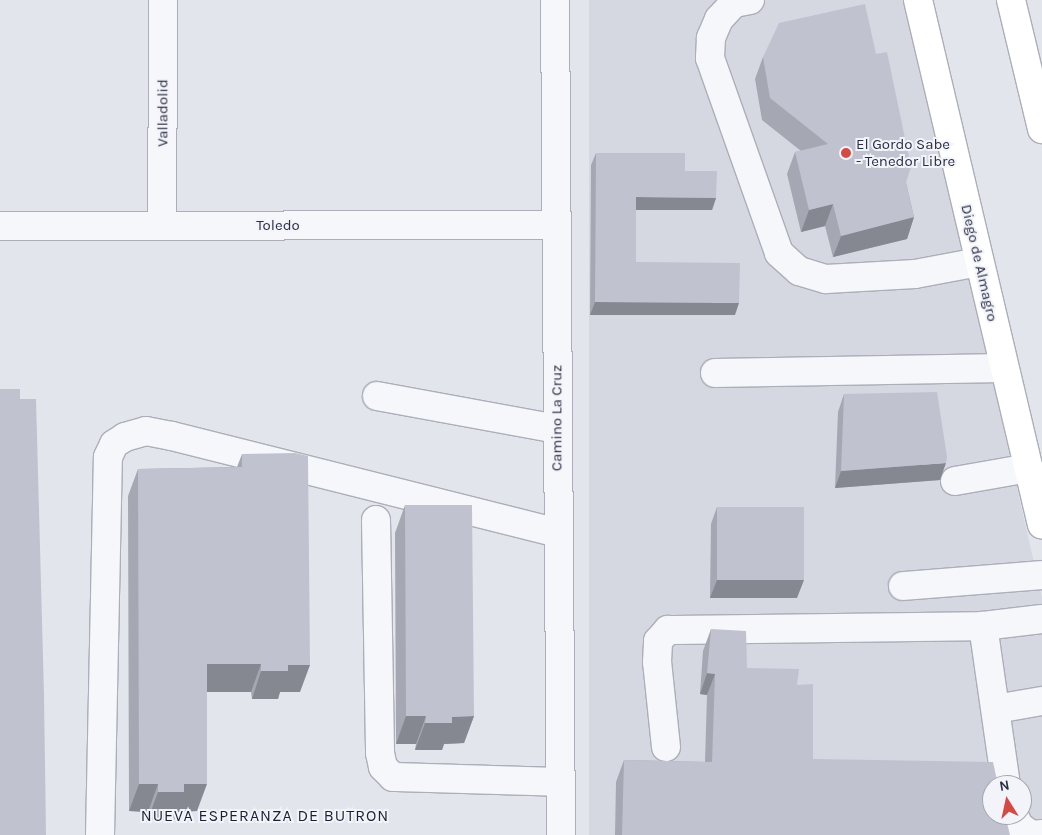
<!DOCTYPE html>
<style>
body{margin:0}
#map{position:relative;width:1042px;height:835px;overflow:hidden;background:#e3e5ec;font-family:Karla,sans-serif}
div>[style]{position:absolute}
.built>*{inset:0;background:#d5d7e1}
.roads{filter:drop-shadow(1px 0 #acaeba) drop-shadow(-1px 0 #acaeba) drop-shadow(0 1px #acaeba) drop-shadow(0 -1px #acaeba)}
.minor>*{height:28px;margin:-14px;padding:0 14px;transform-origin:14px;border-radius:14px;background:#f6f7fa}
.major>*{height:28px;margin:-14px;padding:0 14px;transform-origin:14px;border-radius:14px;background:#fff}
.highway>*{height:28px;margin:-14px;padding:0 14px;transform-origin:14px;border-radius:14px;background:#fff}
.wall>*{inset:0;background:#a5a7b2}
.shaded-wall>*{inset:0;background:#868891}
.building>*{inset:0;background:#c0c2cf}
.dots>*{width:14px;height:14px;translate:-50% -50%;box-sizing:border-box;border:2px solid #f3f4f9;border-radius:50%}
span{translate:-50% -50%;white-space:nowrap;text-align:center;line-height:1.15;-webkit-text-stroke:4px #f3f4f9;paint-order:stroke}
.street-label{font-size:15px;color:#2a2e45}
.poi-label{font-size:15px;color:#2a2e45}
.left{translate:0 -50%;text-align:left}
.neighbourhood-label{font-size:16px;color:#1c2036;letter-spacing:1px}
.north{position:absolute;left:982px;top:775px;width:50px;height:50px;box-sizing:border-box;background:#f3f4f9;border:1px solid #a3a5b1;border-radius:50%;rotate:350deg;font-size:14px;font-weight:700;line-height:20px;text-align:center;color:#2a2e45}
.north::after{content:'';display:block;margin:auto;width:18px;height:22px;background:#d44a44;clip-path:polygon(50% 0,100% 100%,50% 72%,0 100%)}
</style>
<div id="map">
<div class="built">
<div style="clip-path:polygon(evenodd,589px 0,903px 0,970px 280px,1042px 598px,1042px 835px,589px 835px,589px 0,992px 785px,1022px 785px,1022px 815px,992px 815px,992px 785px)"></div>
</div>
<div class="roads">
<div class="minor">
<div style="left:555px;top:0;width:835px;rotate:89.59deg"></div>
<div style="left:750px;top:0;width:16px;rotate:169deg"></div>
<div style="left:734px;top:3px;width:22px;rotate:133deg"></div>
<div style="left:719px;top:19px;width:21px;rotate:113deg"></div>
<div style="left:711px;top:38px;width:20px;rotate:93deg"></div>
<div style="left:710px;top:58px;width:207px;rotate:70.5deg"></div>
<div style="left:779px;top:253px;width:27px;rotate:42deg"></div>
<div style="left:799px;top:271px;width:28px;rotate:17deg"></div>
<div style="left:826px;top:279px;width:89px;rotate:-3.2deg"></div>
<div style="left:915px;top:274px;width:65px;rotate:-10.6deg"></div>
<div style="left:0;top:226px;width:556px;rotate:-0.1deg"></div>
<div style="left:162px;top:226px;width:226px;rotate:-89.7deg"></div>
<div style="left:715px;top:373px;width:289px;rotate:-1deg"></div>
<div style="left:377px;top:396px;width:183px;rotate:10.4deg"></div>
<div style="left:955px;top:481px;width:75px;rotate:-10deg"></div>
<div style="left:376px;top:520px;width:233px;rotate:89deg"></div>
<div style="left:380px;top:753px;width:14px;rotate:78deg"></div>
<div style="left:383px;top:767px;width:14px;rotate:45deg"></div>
<div style="left:393px;top:777px;width:167px;rotate:1.7deg"></div>
<div style="left:903px;top:586px;width:139px;rotate:-4.5deg"></div>
<div style="left:996px;top:709px;width:47px;rotate:-9.9deg"></div>
<div style="left:666px;top:747px;width:85px;rotate:-96deg"></div>
<div style="left:657px;top:662px;width:21px;rotate:-87deg"></div>
<div style="left:658px;top:641px;width:15px;rotate:-48deg"></div>
<div style="left:668px;top:630px;width:315px;rotate:-0.7deg"></div>
<div style="left:1006px;top:785px;width:161px;rotate:-98.2deg"></div>
<div style="left:983px;top:626px;width:59px;rotate:-6.8deg"></div>
<div style="left:1014px;top:815px;width:12px;rotate:66deg"></div>
<div style="left:1019px;top:826px;width:15px;rotate:37deg"></div>
<div style="left:1031px;top:835px;width:11px;rotate:-5deg"></div>
<div style="left:100px;top:835px;width:378px;rotate:-88.8deg"></div>
<div style="left:108px;top:457px;width:14px;rotate:-65deg"></div>
<div style="left:114px;top:444px;width:13px;rotate:-32deg"></div>
<div style="left:125px;top:437px;width:22px;rotate:-16deg"></div>
<div style="left:146px;top:431px;width:26px;rotate:11deg"></div>
<div style="left:172px;top:436px;width:398px;rotate:14.1deg"></div>
</div>
<div class="major">
<div style="left:918px;top:0;width:539px;rotate:76.71deg"></div>
</div>
<div class="highway">
<div style="left:1011px;top:0;width:133px;rotate:76.5deg"></div>
</div>
</div>
<div class="wall">
<div style="clip-path:polygon(876px 54px,914px 217px,907px 239px,833px 257px,825px 226px,801px 232px,787px 174px,795px 152px,801px 151px,762px 120px,755px 79px,763px 57px)"></div>
<div style="clip-path:polygon(596px 153px,685px 171px,716px 198px,712px 210px,636px 210px,636px 262px,735px 315px,590px 315px,591px 165px)"></div>
<div style="clip-path:polygon(844px 394px,940px 480px,835px 488px,838px 412px)"></div>
<div style="clip-path:polygon(242px 454px,300px 692px,280px 692px,278px 699px,252px 699px,251px 692px,207px 692px,197px 811px,177px 812px,174px 820px,148px 819px,148px 812px,129px 811px,128px 496px,138px 469px,237px 467px)"></div>
<div style="clip-path:polygon(405px 505px,474px 716px,464px 743px,444px 744px,442px 750px,415px 750px,416px 744px,396px 744px,395px 533px)"></div>
<div style="clip-path:polygon(717px 507px,797px 598px,710px 598px,711px 524px)"></div>
<div style="clip-path:polygon(711px 629px,747px 668px,797px 685px,813px 759px,1010px 835px,615px 835px,616px 782px,624px 760px,705px 762px,707px 695px,700px 694px,703px 651px)"></div>
</div>
<div class="shaded-wall">
<div style="clip-path:polygon(636px 197px,716px 198px,712px 210px,631px 210px)"></div>
<div style="clip-path:polygon(833px 204px,825px 226px,801px 232px,809px 210px)"></div>
<div style="clip-path:polygon(914px 217px,907px 239px,833px 257px,841px 236px)"></div>
<div style="clip-path:polygon(595px 302px,739px 303px,735px 315px,590px 315px)"></div>
<div style="clip-path:polygon(946px 463px,940px 480px,835px 488px,841px 471px)"></div>
<div style="clip-path:polygon(717px 580px,804px 580px,797px 598px,710px 598px)"></div>
<div style="clip-path:polygon(207px 664px,261px 664px,251px 692px,197px 692px)"></div>
<div style="clip-path:polygon(288px 665px,310px 665px,300px 692px,280px 692px,278px 699px,252px 699px,261px 671px)"></div>
<div style="clip-path:polygon(707px 673px,715px 674px,707px 695px,700px 694px)"></div>
<div style="clip-path:polygon(406px 716px,426px 716px,416px 744px,396px 744px)"></div>
<div style="clip-path:polygon(474px 716px,464px 743px,444px 744px,442px 750px,415px 750px,425px 723px,452px 717px)"></div>
<div style="clip-path:polygon(139px 784px,158px 784px,148px 812px,129px 811px)"></div>
<div style="clip-path:polygon(184px 784px,207px 784px,197px 811px,177px 812px,174px 820px,148px 819px,158px 792px)"></div>
</div>
<div class="building">
<div style="clip-path:polygon(865px 4px,876px 54px,887px 52px,911px 167px,906px 183px,914px 217px,841px 236px,833px 204px,809px 210px,795px 152px,828px 144px,770px 98px,763px 57px,779px 23px)"></div>
<div style="clip-path:polygon(596px 153px,685px 153px,685px 171px,717px 171px,716px 198px,636px 197px,636px 262px,740px 263px,739px 303px,595px 302px)"></div>
<div style="clip-path:polygon(0 389px,20px 389px,20px 399px,36px 399px,44px 695px,46px 835px,0 835px)"></div>
<div style="clip-path:polygon(937px 392px,947px 457px,946px 463px,841px 471px,844px 394px)"></div>
<div style="clip-path:polygon(295px 453px,308px 456px,310px 665px,288px 665px,288px 671px,261px 671px,261px 664px,207px 664px,207px 784px,184px 784px,184px 792px,158px 792px,158px 784px,139px 784px,138px 469px,242px 467px,242px 454px)"></div>
<div style="clip-path:polygon(405px 505px,472px 505px,474px 716px,452px 717px,452px 723px,425px 723px,426px 716px,406px 716px)"></div>
<div style="clip-path:polygon(717px 507px,804px 507px,804px 580px,717px 580px)"></div>
<div style="clip-path:polygon(711px 629px,746px 631px,747px 668px,799px 669px,797px 685px,813px 684px,813px 759px,993px 762px,998px 785px,992px 785px,992px 815px,1005px 815px,1010px 835px,622px 835px,624px 760px,712px 762px,715px 674px,707px 673px)"></div>
</div>
<div class="dots">
<div style="left:846px;top:153px;background:#d44a44"></div>
</div>
<div class="street-label">
<span style="left:163px;top:113px;rotate:-90deg">Valladolid</span>
<span style="left:278px;top:226px">Toledo</span>
<span style="left:979px;top:263px;rotate:77deg">Diego de Almagro</span>
<span style="left:557px;top:418px;rotate:-90deg">Camino La Cruz</span>
</div>
<div class="poi-label">
<span class="left" style="left:856px;top:153px">El Gordo Sabe<br>- Tenedor Libre</span>
</div>
<div class="neighbourhood-label">
<span style="left:265px;top:816px">NUEVA ESPERANZA DE BUTRON</span>
</div>
<div class="north">N</div>
</div>
